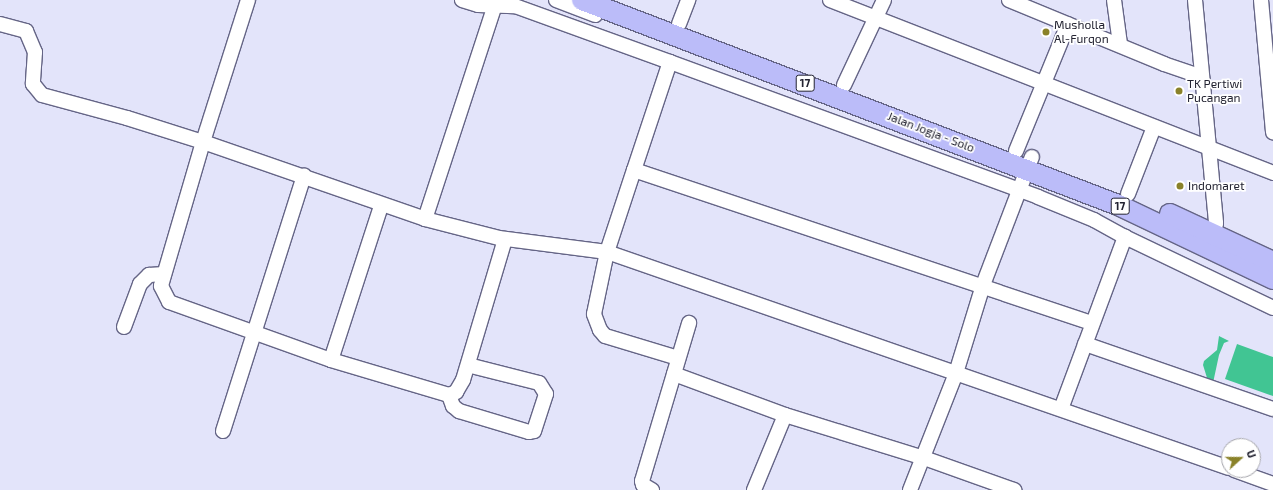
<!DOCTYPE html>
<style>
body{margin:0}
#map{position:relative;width:1273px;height:490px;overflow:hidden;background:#e3e4fa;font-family:"Exo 2",sans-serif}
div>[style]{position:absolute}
.water>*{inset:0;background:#41c593}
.roads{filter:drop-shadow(1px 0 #656586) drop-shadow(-1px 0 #656586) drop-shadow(0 1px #656586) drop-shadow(0 -1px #656586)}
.minor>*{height:14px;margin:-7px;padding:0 7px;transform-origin:7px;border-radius:7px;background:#fff}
.highway>*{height:20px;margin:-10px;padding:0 10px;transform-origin:10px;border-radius:10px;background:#bbbcf9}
.dots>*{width:11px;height:11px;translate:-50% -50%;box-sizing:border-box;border:2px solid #fff;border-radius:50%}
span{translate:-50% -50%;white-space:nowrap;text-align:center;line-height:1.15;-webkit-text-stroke:3.5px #fff;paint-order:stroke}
.shield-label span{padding:1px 3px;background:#fff;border:1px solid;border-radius:3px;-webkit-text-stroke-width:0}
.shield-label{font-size:11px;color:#232331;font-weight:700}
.poi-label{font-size:12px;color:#232331}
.left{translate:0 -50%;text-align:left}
.street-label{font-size:12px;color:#232331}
.north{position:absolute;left:1221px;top:438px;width:40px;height:40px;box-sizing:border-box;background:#fff;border:1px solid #a7a7ad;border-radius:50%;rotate:69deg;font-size:11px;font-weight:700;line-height:16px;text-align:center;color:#232331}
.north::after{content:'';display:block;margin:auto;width:14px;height:18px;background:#8a822a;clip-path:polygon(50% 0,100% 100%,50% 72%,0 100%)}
</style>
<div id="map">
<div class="water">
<div style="clip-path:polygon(1219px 336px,1229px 341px,1224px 343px,1219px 355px,1213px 383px,1208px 381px,1203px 365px,1204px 361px,1217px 350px)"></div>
<div style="clip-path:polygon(1237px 344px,1273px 357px,1273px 396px,1225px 379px)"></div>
</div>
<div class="roads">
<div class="minor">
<div style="left:248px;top:0;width:149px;rotate:107.6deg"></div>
<div style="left:203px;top:142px;width:235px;rotate:19.1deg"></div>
<div style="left:425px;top:219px;width:225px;rotate:-71.9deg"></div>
<div style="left:462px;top:0;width:17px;rotate:17deg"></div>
<div style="left:478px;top:5px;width:37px;rotate:2deg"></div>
<div style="left:515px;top:6px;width:165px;rotate:19.9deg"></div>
<div style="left:556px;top:0;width:42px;rotate:21deg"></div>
<div style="left:830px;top:0;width:476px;rotate:21.3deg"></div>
<div style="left:1009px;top:0;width:168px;rotate:22.4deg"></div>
<div style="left:1164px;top:64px;width:40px;rotate:18.9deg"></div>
<div style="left:1114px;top:0;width:44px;rotate:82.2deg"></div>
<div style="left:1195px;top:0;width:224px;rotate:84.6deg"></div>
<div style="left:1216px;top:223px;width:19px;rotate:99deg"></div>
<div style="left:1261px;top:0;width:133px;rotate:84.8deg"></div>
<div style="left:0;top:24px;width:27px;rotate:15deg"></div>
<div style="left:26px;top:31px;width:23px;rotate:67deg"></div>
<div style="left:35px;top:52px;width:32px;rotate:94deg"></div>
<div style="left:33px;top:84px;width:14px;rotate:51deg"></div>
<div style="left:42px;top:95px;width:88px;rotate:15.1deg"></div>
<div style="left:127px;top:118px;width:80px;rotate:17.5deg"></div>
<div style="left:203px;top:142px;width:150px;rotate:106.3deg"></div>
<div style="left:161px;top:286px;width:18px;rotate:63deg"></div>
<div style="left:169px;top:302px;width:172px;rotate:19.7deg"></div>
<div style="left:331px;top:360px;width:123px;rotate:16.5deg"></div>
<div style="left:449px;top:395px;width:8px;rotate:-23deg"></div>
<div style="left:456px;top:392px;width:14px;rotate:-60deg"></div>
<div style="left:463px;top:380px;width:147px;rotate:-73.4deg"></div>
<div style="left:679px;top:24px;width:26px;rotate:-69deg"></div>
<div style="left:844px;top:85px;width:94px;rotate:-64.8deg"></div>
<div style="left:1016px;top:151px;width:137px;rotate:-67.7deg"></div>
<div style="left:634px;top:170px;width:114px;rotate:-71.6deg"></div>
<div style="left:670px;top:62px;width:392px;rotate:20.1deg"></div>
<div style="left:1038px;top:197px;width:61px;rotate:22.3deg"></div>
<div style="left:1094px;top:220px;width:35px;rotate:29deg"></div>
<div style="left:1128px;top:194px;width:72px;rotate:-68.8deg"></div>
<div style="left:425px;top:219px;width:76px;rotate:14.4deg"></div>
<div style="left:499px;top:238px;width:109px;rotate:7.4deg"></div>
<div style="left:607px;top:252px;width:86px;rotate:-71.8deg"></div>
<div style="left:634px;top:170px;width:482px;rotate:18.5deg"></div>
<div style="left:124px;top:327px;width:46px;rotate:-69.6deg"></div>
<div style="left:140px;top:284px;width:13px;rotate:-45deg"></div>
<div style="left:149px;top:275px;width:15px;rotate:-4deg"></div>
<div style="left:1085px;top:344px;width:199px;rotate:19.1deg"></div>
<div style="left:678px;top:358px;width:76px;rotate:-163.2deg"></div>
<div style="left:605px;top:336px;width:8px;rotate:-130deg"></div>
<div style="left:600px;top:330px;width:17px;rotate:-111deg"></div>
<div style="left:594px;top:314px;width:63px;rotate:-78.2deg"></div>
<div style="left:607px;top:252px;width:658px;rotate:19.15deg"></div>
<div style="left:331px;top:360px;width:162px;rotate:-72deg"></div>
<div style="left:674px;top:374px;width:118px;rotate:20.3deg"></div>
<div style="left:785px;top:415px;width:145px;rotate:17.2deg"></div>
<div style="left:924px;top:458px;width:96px;rotate:19.6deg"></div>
<div style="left:449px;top:395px;width:12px;rotate:70deg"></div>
<div style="left:453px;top:406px;width:8px;rotate:40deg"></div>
<div style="left:459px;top:411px;width:73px;rotate:16.7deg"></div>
<div style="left:529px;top:432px;width:5px;rotate:-11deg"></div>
<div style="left:534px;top:431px;width:39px;rotate:-72deg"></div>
<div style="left:546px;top:394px;width:13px;rotate:-122deg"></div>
<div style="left:539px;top:383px;width:73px;rotate:-165.8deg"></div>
<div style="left:1061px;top:409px;width:184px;rotate:-69.6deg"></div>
<div style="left:1125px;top:237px;width:164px;rotate:25.6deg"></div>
<div style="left:223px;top:431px;width:268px;rotate:-72.4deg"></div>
<div style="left:1234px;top:470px;width:41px;rotate:19.7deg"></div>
<div style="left:652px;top:490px;width:10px;rotate:-151deg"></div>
<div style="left:643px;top:485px;width:4px;rotate:-104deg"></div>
<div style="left:642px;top:481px;width:165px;rotate:-73.4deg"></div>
<div style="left:754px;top:490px;width:81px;rotate:-67.5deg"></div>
<div style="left:910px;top:490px;width:126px;rotate:-68.5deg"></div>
<div style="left:956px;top:373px;width:92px;rotate:-72.9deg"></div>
<div style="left:983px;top:285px;width:137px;rotate:-69.1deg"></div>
</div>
<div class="highway">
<div style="left:582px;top:0;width:574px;rotate:20.93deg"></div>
<div style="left:1118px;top:205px;width:172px;rotate:25.5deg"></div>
<div style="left:1170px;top:214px;width:114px;rotate:25deg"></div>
</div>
</div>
<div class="dots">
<div style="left:1046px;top:32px;background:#8a822a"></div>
<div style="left:1179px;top:91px;background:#8a822a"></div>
<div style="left:1180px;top:186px;background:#8a822a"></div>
</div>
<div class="shield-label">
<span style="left:805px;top:83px">17</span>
<span style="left:1120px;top:206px">17</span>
</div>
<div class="poi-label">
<span class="left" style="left:1054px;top:32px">Musholla<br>Al-Furqon</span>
<span class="left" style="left:1187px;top:91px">TK Pertiwi<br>Pucangan</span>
<span class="left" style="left:1188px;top:186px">Indomaret</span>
</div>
<div class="street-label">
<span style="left:931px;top:132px;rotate:21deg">Jalan Jogja - Solo</span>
</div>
<div class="north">U</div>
</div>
